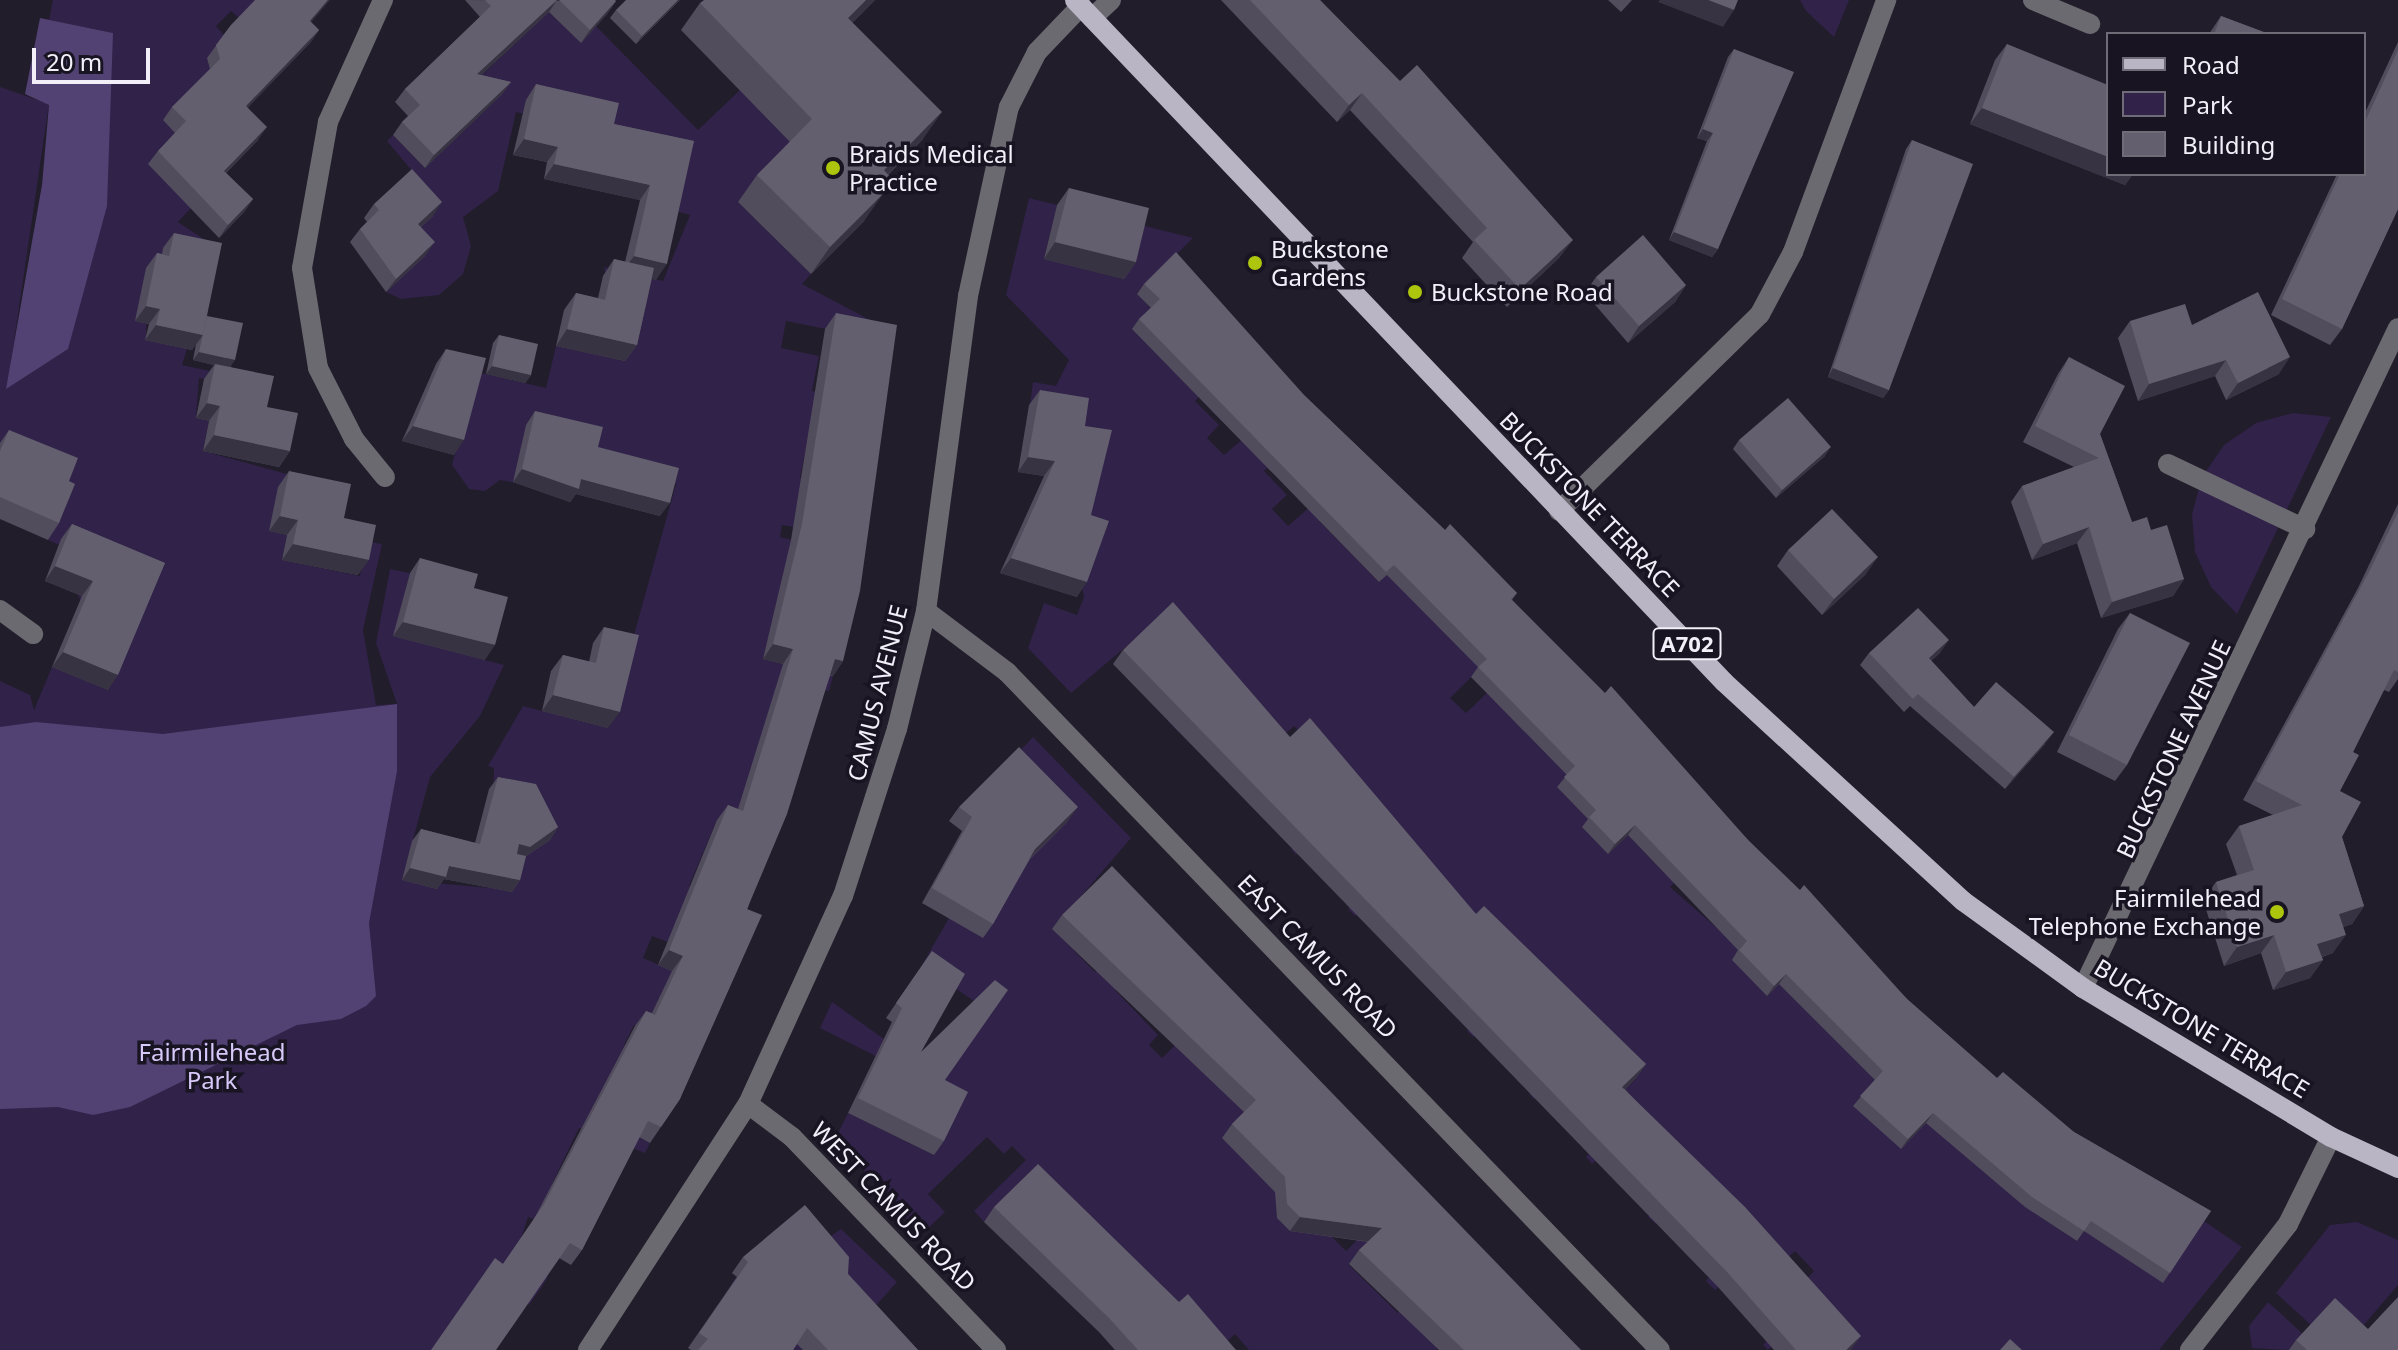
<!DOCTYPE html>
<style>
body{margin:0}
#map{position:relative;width:2398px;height:1350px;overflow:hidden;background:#221d2b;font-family:"Noto Sans",sans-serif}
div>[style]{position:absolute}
.green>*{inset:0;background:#302248}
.forest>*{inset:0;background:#524173}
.minor>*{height:20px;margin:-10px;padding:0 10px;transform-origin:10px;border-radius:10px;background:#6c6a71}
.primary>*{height:20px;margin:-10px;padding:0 10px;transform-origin:10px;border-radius:10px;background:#b9b5c5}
.wall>*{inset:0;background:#524d5d}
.shaded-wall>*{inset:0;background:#383342}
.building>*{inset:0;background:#635f6e}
.dots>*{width:22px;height:22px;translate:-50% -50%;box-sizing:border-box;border:4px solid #181422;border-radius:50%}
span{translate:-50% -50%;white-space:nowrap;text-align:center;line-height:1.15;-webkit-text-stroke:7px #181422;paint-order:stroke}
.shield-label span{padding:2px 6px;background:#181422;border:2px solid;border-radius:6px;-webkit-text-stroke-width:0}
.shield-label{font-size:22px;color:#f2eff9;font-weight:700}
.poi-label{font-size:24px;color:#f2eff9}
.left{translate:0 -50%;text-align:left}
.right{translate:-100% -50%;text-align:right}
.street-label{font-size:24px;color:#f2eff9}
.park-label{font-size:24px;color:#d6c8f8}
.legend{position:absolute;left:2106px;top:32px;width:260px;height:144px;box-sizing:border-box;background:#181422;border:2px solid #6f6c78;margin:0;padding:10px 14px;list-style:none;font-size:24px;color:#f2eff9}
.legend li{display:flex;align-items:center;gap:16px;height:40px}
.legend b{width:40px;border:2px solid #6f6c78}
.scale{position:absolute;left:32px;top:48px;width:118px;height:36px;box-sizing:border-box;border:4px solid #f2eff9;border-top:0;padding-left:10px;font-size:24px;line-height:28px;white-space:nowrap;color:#f2eff9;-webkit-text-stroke:6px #181422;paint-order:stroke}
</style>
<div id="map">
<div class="green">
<div style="clip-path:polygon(53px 0,258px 0,240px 19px,231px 11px,216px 26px,224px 35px,231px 105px,262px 136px,163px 120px,177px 134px,192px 207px,178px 222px,214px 246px,158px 271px,147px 268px,146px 340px,187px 349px,182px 365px,265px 383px,263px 392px,199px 378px,196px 418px,209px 421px,203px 451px,342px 489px,269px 531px,287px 535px,282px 560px,360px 576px,365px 541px,382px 544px,363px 630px,376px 705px,397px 704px,376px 643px,390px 569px,410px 573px,394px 636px,504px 665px,480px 716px,430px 777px,402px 880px,490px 888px,494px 768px,488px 766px,523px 706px,608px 728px,676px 484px,634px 472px,572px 493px,500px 480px,485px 491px,469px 489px,452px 465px,476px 372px,546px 388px,556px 346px,625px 361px,604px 267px,663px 281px,690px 215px,672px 210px,537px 117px,516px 112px,498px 191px,463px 217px,471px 246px,463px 274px,439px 295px,401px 299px,386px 292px,409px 238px,413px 172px,387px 141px,393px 135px,425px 168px,496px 100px,448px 50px,484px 73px,538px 22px,536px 0,581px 42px,596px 26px,698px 130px,740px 90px,846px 94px,738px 202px,811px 274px,802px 284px,889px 330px,886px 341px,786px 321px,781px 348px,819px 356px,812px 391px,843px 398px,812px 418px,800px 478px,830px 485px,795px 527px,782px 525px,780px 537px,793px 540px,763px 659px,833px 676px,829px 691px,778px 679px,784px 804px,717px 820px,689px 886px,704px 892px,668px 942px,652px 936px,643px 958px,689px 978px,644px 1030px,634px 1025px,624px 1045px,688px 1076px,592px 1114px,650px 1143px,645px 1153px,579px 1128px,552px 1184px,600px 1209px,586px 1238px,528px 1217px,515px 1257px,548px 1277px,541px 1288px,529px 1305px,484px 1274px,433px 1350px,0 1350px,0 681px,30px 695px,34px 710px,52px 667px,108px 690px,78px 594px,91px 559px,48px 540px,64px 501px,0 448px,0 87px,49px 104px,7px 389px,113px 33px,49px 20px)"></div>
<div style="clip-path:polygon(1800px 0,1849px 0,1834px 37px,1806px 11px)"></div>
<div style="clip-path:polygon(1029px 198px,1057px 205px,1044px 259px,1123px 279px,1137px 224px,1193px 238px,1137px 293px,1215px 381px,1195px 401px,1219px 425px,1207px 438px,1224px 455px,1291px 398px,1284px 452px,1264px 471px,1287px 495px,1272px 509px,1288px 526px,1358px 465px,1367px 474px,1319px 521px,1379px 582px,1430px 532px,1522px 627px,1450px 698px,1466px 713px,1487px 693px,1592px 791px,1608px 854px,1628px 835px,1665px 874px,1709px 833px,1717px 841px,1670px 887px,1718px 929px,1746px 903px,1767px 995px,1779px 983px,1946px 1098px,2024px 1206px,2077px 1241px,2099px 1207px,2204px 1221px,2242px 1247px,2159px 1350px,1851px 1350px,1810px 1310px,1768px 1350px,1763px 1345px,1809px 1299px,1798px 1288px,1814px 1271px,1795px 1251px,1778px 1267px,1759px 1248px,1715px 1290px,1706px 1281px,1728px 1258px,1696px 1182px,1655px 1223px,1648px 1217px,1670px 1195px,1634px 1123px,1592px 1164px,1586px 1157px,1615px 1127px,1601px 1112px,1636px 1079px,1597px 1039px,1534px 1099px,1529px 1094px,1553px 1071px,1517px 994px,1473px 1037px,1467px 1031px,1492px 1007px,1418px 857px,1355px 916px,1348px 909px,1371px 887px,1354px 801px,1296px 855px,1291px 849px,1354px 790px,1294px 726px,1252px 765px,1223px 691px,1179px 733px,1168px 721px,1217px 673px,1172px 608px,1071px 693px,1028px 648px,1044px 603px,1077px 615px,1084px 597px,1064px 501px,1030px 405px,1033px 382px,1056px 386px,1069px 360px,1006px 295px)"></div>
<div style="clip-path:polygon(2293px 413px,2331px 417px,2237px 614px,2211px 587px,2195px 552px,2192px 514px,2202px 477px,2224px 445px,2256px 423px)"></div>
<div style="clip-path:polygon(1033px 737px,1131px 838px,1053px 929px,1095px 972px,1119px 948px,1165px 941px,1115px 990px,1158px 1035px,1149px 1045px,1162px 1058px,1220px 1001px,1242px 1075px,1314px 1219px,1346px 1251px,1402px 1196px,1410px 1204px,1349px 1265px,1398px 1313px,1427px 1284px,1451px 1330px,1436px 1350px,1249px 1350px,1235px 1334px,1218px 1350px,1084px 1238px,1037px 1277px,1059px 1255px,1027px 1179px,984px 1222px,974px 1211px,1026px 1160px,1012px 1146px,1004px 1154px,987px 1137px,928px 1194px,945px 1212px,921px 1235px,835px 1139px,848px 1113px,934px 1155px,937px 1087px,820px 1028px,832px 1002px,943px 1081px,991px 1013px,922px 965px,949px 918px,1009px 762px)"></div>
<div style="clip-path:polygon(2357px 1222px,2398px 1240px,2398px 1285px,2362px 1327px,2312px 1326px,2276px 1293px,2330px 1225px)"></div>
<div style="clip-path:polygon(841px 1229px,897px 1282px,836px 1350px,788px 1350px,723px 1298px,736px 1277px,752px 1292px)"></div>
<div style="clip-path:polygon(2268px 1302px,2304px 1335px,2290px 1350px,2252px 1348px,2249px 1326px)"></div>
</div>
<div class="forest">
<div style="clip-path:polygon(40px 18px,113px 33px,107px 206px,68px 349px,6px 389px,42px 185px,49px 105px,25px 94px)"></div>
<div style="clip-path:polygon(397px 704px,397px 771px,369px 923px,376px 996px,366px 1006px,341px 1019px,297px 1025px,130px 1107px,93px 1115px,58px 1107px,0 1109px,0 727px,36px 722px,163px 734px)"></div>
</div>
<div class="minor">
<div style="left:383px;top:0;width:134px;rotate:114.3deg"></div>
<div style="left:328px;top:122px;width:148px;rotate:100.1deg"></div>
<div style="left:302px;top:268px;width:101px;rotate:80.9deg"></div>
<div style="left:318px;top:368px;width:80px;rotate:63.1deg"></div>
<div style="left:354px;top:439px;width:49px;rotate:50.8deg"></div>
<div style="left:2033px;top:0;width:62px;rotate:22.8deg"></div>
<div style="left:1092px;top:18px;width:26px;rotate:-43deg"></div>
<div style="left:2168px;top:464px;width:152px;rotate:25.4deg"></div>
<div style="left:1559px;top:511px;width:281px;rotate:-44.4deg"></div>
<div style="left:1760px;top:314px;width:70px;rotate:-62deg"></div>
<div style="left:1793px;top:252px;width:269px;rotate:-69.7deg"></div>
<div style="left:0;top:610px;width:41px;rotate:36deg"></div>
<div style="left:926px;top:611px;width:101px;rotate:37deg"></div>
<div style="left:1007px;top:672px;width:941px;rotate:46.08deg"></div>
<div style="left:2083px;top:988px;width:731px;rotate:-64.49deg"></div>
<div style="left:748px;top:1104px;width:55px;rotate:36.9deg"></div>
<div style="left:792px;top:1137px;width:295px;rotate:46.2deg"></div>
<div style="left:588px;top:1350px;width:293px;rotate:-57deg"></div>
<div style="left:748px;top:1104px;width:229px;rotate:-65.5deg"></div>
<div style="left:843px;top:896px;width:176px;rotate:-72.1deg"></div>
<div style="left:897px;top:729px;width:122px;rotate:-76.2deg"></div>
<div style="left:926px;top:611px;width:318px;rotate:-82.4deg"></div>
<div style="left:968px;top:296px;width:193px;rotate:-77.8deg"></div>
<div style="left:1009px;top:107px;width:62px;rotate:-63deg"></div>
<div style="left:1037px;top:52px;width:64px;rotate:-46.3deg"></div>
<div style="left:2190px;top:1350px;width:160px;rotate:-52.1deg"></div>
<div style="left:2288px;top:1224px;width:97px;rotate:-63.7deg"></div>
</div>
<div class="primary">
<div style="left:1075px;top:0;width:941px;rotate:46.42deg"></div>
<div style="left:1724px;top:682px;width:324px;rotate:42.5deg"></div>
<div style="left:1963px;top:901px;width:148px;rotate:35.9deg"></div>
<div style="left:2083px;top:988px;width:289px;rotate:31deg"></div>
<div style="left:2331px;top:1137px;width:74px;rotate:24.8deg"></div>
</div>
<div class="wall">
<div style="clip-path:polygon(465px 0,616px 1px,607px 14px,581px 43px,549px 12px,481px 75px,511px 82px,502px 94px,425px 168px,393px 135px,402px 122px,408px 116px,395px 102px,405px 89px,480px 17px)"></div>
<div style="clip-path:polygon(680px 0,636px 44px,610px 18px,616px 10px)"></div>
<div style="clip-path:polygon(875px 0,852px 23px,923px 139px,888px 175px,881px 192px,864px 221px,811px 274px,738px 202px,757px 175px,790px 142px,681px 30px,700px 3px)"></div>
<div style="clip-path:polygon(1221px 0,1320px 0,1560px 257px,1507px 307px,1462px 258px,1473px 242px,1350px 110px,1337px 122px)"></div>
<div style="clip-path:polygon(1608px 0,1632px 0,1621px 12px)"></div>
<div style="clip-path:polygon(2221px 16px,2269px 34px,2209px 34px)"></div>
<div style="clip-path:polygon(311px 22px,319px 30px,310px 43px,248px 107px,258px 140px,226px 173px,253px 199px,244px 212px,219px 238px,148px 164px,158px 151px,175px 133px,163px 120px,172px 107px,210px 69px,207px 58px,231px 25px)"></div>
<div style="clip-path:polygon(2398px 42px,2398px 209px,2342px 329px,2330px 345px,2271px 315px,2337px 174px,2364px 174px,2364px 115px)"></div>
<div style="clip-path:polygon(2007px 44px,2108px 174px,2133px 174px,2125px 185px,1970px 124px,1995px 60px)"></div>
<div style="clip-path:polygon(1734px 49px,1718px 249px,1712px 257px,1669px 240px,1707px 141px,1697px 138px,1728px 57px)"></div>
<div style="clip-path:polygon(536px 84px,614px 124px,694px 141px,656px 280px,652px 278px,637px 345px,625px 361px,556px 346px,564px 310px,576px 293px,598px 298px,603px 276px,614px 259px,625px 262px,640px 200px,544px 179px,547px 162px,513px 155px,526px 100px)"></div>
<div style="clip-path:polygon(1912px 140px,1889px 390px,1883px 398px,1828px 377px,1906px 149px)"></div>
<div style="clip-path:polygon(1069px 188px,1136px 262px,1124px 279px,1044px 259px,1057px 205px)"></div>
<div style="clip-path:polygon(374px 204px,433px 216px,421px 227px,425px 256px,386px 292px,350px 242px,360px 229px,367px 222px,364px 218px)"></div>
<div style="clip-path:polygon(174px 233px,207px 316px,231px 367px,267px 407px,290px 451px,279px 467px,203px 451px,209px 421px,196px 418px,204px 379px,214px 365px,193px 360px,196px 344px,192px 350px,145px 340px,149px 324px,135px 321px,146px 268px,157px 253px,162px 254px,163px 248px)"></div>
<div style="clip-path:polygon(1596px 277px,1686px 285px,1675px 302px,1628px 343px,1585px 293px)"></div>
<div style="clip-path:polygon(1144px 284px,1305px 396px,1445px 530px,1517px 593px,1512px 600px,1749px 841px,1907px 999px,1997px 1078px,2074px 1132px,2211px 1211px,2163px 1283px,2084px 1231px,2077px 1241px,2025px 1207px,1926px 1123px,1901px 1149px,1853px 1106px,1875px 1080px,1779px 984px,1767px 996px,1732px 960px,1738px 950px,1628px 835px,1608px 854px,1582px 827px,1588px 819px,1557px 787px,1567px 775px,1471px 677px,1478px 667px,1387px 575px,1379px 582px,1132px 329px,1139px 319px,1151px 308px,1137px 294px)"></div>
<div style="clip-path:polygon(836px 313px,843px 661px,833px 676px,830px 676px,680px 1099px,650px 1143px,639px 1137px,582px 1250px,571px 1265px,559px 1258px,503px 1264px,534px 1219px,635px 1026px,646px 1011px,652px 1013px,672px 971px,658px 965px,717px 820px,728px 805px,738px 809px,783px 664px,763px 659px,791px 540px,825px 329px)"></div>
<div style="clip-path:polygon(2130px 321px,2192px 325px,2279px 374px,2226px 400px,2215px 376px,2138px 401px,2118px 338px)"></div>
<div style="clip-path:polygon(499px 335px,531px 375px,525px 383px,486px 374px,493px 343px)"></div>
<div style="clip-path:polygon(446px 349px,454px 455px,402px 441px,436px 364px)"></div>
<div style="clip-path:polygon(2069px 357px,2100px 434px,2132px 522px,2151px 530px,2184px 579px,2173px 596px,2101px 618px,2077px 543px,2032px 560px,2011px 502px,2022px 486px,2074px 467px,2023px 442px,2058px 374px)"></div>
<div style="clip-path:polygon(1040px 390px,1085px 426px,1091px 515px,1077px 597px,1000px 573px,1044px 476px,1018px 472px,1029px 405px)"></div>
<div style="clip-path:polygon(535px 411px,598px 447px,660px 516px,576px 494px,570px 502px,513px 482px,526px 425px)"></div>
<div style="clip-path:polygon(9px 430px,69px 481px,59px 523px,48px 540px,0 519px,0 443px)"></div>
<div style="clip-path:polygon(1739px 440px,1825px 456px,1776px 498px,1733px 449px)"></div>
<div style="clip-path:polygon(289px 471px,358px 575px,282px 560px,287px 535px,269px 531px,278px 487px)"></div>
<div style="clip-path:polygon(2398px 504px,2398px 679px,2389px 692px,2384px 690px,2353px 752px,2340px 791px,2342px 837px,2364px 906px,2352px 924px,2343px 927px,2333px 953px,2322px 957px,2323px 960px,2310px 978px,2273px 990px,2261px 953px,2224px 966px,2203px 900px,2216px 882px,2237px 875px,2226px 844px,2239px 826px,2273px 815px,2243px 800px,2358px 588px)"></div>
<div style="clip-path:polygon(72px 524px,165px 563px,108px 690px,52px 667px,82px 596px,45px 581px,61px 539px)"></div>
<div style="clip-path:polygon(1788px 550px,1866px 574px,1822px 615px,1777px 566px)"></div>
<div style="clip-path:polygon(420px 558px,474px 588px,485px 660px,393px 636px,410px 573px)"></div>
<div style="clip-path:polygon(2130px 613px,2127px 765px,2115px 781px,2057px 752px,2118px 629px)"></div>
<div style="clip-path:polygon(604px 627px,608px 728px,542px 711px,551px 671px,563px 655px,589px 662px,593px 643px)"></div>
<div style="clip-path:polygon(1123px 650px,1290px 737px,1476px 914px,1646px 1064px,1636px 1078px,1625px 1089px,1851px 1350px,1774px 1350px,1718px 1287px,1113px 664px)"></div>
<div style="clip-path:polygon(1869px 653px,1940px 653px,1931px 661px,1974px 707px,2045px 744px,2005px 789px,1910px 706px,1904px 712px,1860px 665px)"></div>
<div style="clip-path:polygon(498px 777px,558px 827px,550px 840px,526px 856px,520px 880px,512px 892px,444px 879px,437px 889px,402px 880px,412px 841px,421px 829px,475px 843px,489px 789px)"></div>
<div style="clip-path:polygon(959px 807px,1068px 821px,1030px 859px,993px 924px,983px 938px,922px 903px,962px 831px,949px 821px)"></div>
<div style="clip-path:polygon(1062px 915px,1581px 1350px,1439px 1350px,1349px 1264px,1359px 1250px,1368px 1242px,1290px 1231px,1277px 1218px,1275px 1192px,1222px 1138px,1232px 1124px,1244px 1112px,1052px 929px)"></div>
<div style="clip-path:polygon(932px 951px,921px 1052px,945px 1080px,944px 1141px,934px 1155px,848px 1113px,892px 1022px,886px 1018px)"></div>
<div style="clip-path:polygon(994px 1207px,1179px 1302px,1236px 1350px,1115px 1350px,1099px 1332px,984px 1222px)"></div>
<div style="clip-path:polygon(743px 1257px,848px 1274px,918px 1350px,803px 1350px,797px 1344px,793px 1350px,691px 1350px,688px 1348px,737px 1277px,732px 1273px)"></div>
<div style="clip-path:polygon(2296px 1340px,2398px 1350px,2289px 1350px)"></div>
</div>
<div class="shaded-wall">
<div style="clip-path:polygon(328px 0,330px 0,301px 34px,310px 21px)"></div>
<div style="clip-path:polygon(557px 0,549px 12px,468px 87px,477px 74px)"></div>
<div style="clip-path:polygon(678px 0,680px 0,636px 44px,642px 36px)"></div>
<div style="clip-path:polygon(866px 0,875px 0,829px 45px,848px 18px)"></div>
<div style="clip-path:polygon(1660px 0,1708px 0,1734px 10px,1723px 27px,1658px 2px)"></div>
<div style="clip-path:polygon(616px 1px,607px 14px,581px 43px,590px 30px)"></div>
<div style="clip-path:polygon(319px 30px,310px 43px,237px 119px,246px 106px)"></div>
<div style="clip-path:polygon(511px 82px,502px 94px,425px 168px,434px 155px)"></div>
<div style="clip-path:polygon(1362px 93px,1350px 110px,1337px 122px,1349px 105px)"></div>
<div style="clip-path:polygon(1982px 108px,2108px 157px,2108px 174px,2133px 174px,2125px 185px,1970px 124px)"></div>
<div style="clip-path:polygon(942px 112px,923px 139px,865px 197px,884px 170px)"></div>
<div style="clip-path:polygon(267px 127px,258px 140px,214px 184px,224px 171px)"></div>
<div style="clip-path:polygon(1703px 129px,1713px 133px,1707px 141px,1697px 138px)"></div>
<div style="clip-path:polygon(524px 139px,558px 147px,547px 162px,513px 155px)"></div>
<div style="clip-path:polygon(554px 164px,650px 185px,640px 200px,544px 179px)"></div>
<div style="clip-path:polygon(891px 178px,873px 204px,883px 194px,864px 221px,811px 274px,830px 247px,879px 190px)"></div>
<div style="clip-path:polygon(253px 199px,244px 212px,219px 238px,228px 225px)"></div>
<div style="clip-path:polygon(442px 202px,433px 216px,409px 238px,418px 224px)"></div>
<div style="clip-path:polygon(1674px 232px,1718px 249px,1712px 257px,1669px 240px)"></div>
<div style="clip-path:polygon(1573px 240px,1560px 257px,1507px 307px,1520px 289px)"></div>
<div style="clip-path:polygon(435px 242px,425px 256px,386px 292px,396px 279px)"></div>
<div style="clip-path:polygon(1055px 242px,1136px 262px,1124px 279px,1044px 259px)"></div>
<div style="clip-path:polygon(634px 256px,667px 264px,656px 280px,623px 271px)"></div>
<div style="clip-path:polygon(1686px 285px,1675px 302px,1628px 343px,1639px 326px)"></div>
<div style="clip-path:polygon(146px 306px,160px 309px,149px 324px,135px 321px)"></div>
<div style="clip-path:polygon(156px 325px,203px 335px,192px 350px,145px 340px)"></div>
<div style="clip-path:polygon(567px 329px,637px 345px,625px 361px,556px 346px)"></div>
<div style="clip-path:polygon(199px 352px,235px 360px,229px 369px,193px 360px)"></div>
<div style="clip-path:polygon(2290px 357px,2279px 374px,2226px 400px,2238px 383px)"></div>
<div style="clip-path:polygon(2226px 360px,2215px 376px,2138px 401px,2149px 384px)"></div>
<div style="clip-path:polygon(492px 366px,531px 375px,525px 383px,486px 374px)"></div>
<div style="clip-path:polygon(1833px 368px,1889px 390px,1883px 398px,1828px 377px)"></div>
<div style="clip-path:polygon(207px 403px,220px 406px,209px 421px,196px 418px)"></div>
<div style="clip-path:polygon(413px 426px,464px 440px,454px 455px,402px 441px)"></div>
<div style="clip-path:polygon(214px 435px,290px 451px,279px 467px,203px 451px)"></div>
<div style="clip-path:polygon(1831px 447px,1825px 456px,1776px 498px,1782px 490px)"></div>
<div style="clip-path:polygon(1028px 457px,1055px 461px,1044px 476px,1018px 472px)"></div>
<div style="clip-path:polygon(522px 469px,581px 479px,670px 503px,660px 516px,576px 494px,570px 502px,513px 482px)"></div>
<div style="clip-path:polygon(280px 516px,298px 520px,287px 535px,269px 531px)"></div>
<div style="clip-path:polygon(2089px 527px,2077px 543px,2032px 560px,2043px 544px)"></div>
<div style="clip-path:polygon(293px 544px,369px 560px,358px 575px,282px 560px)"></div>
<div style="clip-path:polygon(1878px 557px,1866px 574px,1822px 615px,1834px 599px)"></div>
<div style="clip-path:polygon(1011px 558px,1087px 582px,1077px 597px,1000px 573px)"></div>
<div style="clip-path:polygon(55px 566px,93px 581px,82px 596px,45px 581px)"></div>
<div style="clip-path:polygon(2184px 579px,2173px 596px,2101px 618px,2112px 602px)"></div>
<div style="clip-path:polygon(403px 622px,495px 645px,485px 660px,393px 636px)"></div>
<div style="clip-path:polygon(1949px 640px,1940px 653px,1921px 670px,1929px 658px)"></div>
<div style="clip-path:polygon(773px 644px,793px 649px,783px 664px,763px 659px)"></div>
<div style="clip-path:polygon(63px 652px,118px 675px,108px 690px,52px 667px)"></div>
<div style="clip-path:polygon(835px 659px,843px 661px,833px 676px,825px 674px)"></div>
<div style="clip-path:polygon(553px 695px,620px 712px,608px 728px,542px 711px)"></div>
<div style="clip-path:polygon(2054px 732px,2045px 744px,2005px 789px,2014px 777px)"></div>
<div style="clip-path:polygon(1078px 807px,1068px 821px,1025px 863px,1035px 849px)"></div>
<div style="clip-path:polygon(1635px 825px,1628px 835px,1608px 854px,1615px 844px)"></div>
<div style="clip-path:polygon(558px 827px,550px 840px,521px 859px,510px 857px,519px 844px)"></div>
<div style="clip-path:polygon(449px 866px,520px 880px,512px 892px,444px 879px,437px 889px,402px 880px,410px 868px)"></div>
<div style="clip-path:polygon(2364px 906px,2352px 924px,2326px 932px,2339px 914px)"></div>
<div style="clip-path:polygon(2274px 935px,2261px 953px,2224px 966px,2237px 947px)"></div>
<div style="clip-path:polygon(2346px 935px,2333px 953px,2305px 962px,2317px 944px)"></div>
<div style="clip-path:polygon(669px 950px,683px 956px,672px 971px,658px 965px)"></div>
<div style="clip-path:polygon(2323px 960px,2310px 978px,2273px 990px,2286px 972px)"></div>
<div style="clip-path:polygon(1786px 974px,1779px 984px,1767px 996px,1774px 986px)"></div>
<div style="clip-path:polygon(1646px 1064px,1636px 1078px,1612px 1101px,1622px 1087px)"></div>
<div style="clip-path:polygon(1933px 1113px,1926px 1123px,1901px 1149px,1908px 1139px)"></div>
<div style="clip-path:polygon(1300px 1217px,1382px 1228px,1372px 1242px,1290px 1231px)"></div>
<div style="clip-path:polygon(1861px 1336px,1851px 1350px,1846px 1350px)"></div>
</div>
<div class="building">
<div style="clip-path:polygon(255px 0,328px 0,310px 21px,319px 30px,246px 106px,267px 127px,224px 171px,253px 199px,228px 225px,158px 151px,186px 121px,172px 107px,220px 59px,216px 45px,231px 25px)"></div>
<div style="clip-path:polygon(485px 0,557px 0,477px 74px,511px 82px,434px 155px,402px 122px,420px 105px,405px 89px,491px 6px)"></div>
<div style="clip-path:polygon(559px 0,615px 0,616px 1px,590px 30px)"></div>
<div style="clip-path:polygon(626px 0,678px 0,642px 36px,616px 10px)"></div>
<div style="clip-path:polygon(704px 0,866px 0,848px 18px,942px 112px,884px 170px,891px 178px,879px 190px,883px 194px,830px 247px,757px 175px,812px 119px,700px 3px)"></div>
<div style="clip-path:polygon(1250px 0,1320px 0,1400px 81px,1417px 65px,1573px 240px,1520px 289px,1474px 240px,1487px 228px,1362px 93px,1349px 105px)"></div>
<div style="clip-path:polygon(1708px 0,1738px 0,1734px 10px)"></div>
<div style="clip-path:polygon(2221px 16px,2269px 34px,2214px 34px)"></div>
<div style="clip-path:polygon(2007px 44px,2108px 85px,2108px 157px,1982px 108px)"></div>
<div style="clip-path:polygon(1734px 49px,1794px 72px,1718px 249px,1674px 232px,1713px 133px,1703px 129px)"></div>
<div style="clip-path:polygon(2398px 50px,2398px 209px,2342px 329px,2282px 299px,2340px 174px,2364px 174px,2364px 124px)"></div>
<div style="clip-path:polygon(536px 84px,619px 103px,614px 124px,694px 141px,667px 264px,634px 256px,650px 185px,554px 164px,558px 147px,524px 139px)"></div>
<div style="clip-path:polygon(1912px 140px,1973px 164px,1889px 390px,1833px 368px)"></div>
<div style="clip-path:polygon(412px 169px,442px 202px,418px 224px,435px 242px,396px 279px,360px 229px,379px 210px,374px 204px)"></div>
<div style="clip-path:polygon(1069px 188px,1149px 208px,1136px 262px,1055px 242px)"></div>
<div style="clip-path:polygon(174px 233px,222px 243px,203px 335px,156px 325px,160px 309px,146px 306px,157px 253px,169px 256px)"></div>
<div style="clip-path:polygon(1643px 235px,1686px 285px,1639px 326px,1596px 277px)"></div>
<div style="clip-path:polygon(1176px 252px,1305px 396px,1445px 530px,1450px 524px,1517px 593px,1511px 599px,1605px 693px,1611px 686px,1749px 841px,1800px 890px,1804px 885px,1907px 999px,1997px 1078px,2003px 1072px,2074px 1132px,2211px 1211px,2170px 1273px,2091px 1221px,2084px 1231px,2032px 1197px,1933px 1113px,1908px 1139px,1860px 1096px,1883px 1071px,1786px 974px,1774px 986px,1739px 950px,1747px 941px,1635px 825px,1615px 844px,1589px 817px,1596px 810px,1564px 777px,1575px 766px,1478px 667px,1487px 659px,1394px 565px,1386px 572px,1139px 319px,1160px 299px,1144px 284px)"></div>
<div style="clip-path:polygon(614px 259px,654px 268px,637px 345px,567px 329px,576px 293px,605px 300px)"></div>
<div style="clip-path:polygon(2258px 292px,2290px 357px,2238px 383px,2226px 360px,2149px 384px,2130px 321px,2185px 304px,2192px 325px)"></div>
<div style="clip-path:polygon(836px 313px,897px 325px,860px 591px,843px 661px,835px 659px,787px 814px,747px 909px,762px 915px,680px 1099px,661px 1127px,648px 1121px,582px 1250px,570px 1243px,496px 1350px,431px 1350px,495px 1258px,503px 1264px,544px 1204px,646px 1011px,655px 1015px,683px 956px,669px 950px,728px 805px,743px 811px,793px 649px,773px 644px,802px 524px)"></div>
<div style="clip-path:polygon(207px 316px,243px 323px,235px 360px,199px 352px)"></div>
<div style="clip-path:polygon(499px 335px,538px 344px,531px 375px,492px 366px)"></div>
<div style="clip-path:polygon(446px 349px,486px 358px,464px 440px,413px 426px)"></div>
<div style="clip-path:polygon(2069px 357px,2125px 386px,2100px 434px,2132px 522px,2147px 517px,2151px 530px,2167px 525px,2184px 579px,2112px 602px,2089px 527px,2043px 544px,2022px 486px,2099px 458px,2035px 426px)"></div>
<div style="clip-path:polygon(215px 364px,274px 376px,267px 407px,298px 413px,290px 451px,214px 435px,220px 406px,207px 403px)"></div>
<div style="clip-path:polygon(1040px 390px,1089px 398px,1085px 426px,1112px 430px,1091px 515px,1109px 521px,1087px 582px,1011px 558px,1055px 461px,1028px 457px)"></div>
<div style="clip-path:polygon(1788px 398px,1831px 447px,1782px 490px,1739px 440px)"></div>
<div style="clip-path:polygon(535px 411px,603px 427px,598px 447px,679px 468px,670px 503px,581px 479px,579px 489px,522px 469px)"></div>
<div style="clip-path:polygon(9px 430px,78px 458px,69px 481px,75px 484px,59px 523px,0 497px,0 451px)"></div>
<div style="clip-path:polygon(289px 471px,351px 484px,344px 518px,376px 525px,369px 560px,293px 544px,298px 520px,280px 516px)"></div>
<div style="clip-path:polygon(1832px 509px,1878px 557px,1834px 599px,1788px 550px)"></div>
<div style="clip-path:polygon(2398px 512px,2398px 672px,2394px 670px,2353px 752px,2359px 755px,2340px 791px,2361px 802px,2342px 837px,2364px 906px,2339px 914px,2346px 935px,2317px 944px,2323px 960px,2286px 972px,2274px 935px,2237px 947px,2216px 882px,2254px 870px,2239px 826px,2302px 805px,2256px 781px,2370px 570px)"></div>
<div style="clip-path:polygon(72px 524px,165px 563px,118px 675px,63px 652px,93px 581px,55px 566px)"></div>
<div style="clip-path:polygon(420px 558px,478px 574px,474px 588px,508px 597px,495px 645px,403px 622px)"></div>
<div style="clip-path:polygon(1173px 602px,1290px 737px,1310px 718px,1476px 914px,1484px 906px,1646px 1064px,1622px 1087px,1745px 1207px,1861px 1336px,1846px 1350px,1796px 1350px,1728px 1273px,1123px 650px)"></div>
<div style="clip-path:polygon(1918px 608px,1949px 640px,1929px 658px,1974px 707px,1996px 682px,2054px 732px,2014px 777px,1918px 694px,1913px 699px,1869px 653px)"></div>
<div style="clip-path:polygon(2130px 613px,2190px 643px,2127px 765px,2069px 735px)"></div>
<div style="clip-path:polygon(604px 627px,639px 635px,620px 712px,553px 695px,563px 655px,596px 663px)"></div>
<div style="clip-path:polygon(1019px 747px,1078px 807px,1035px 849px,993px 924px,932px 888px,972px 817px,959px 807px)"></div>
<div style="clip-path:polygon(498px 777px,536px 784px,558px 827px,530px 847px,519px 844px,517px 854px,526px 856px,520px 880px,449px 866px,446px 877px,410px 868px,421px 829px,480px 844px)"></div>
<div style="clip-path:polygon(1112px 866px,1581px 1350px,1464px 1350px,1359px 1250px,1382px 1228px,1300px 1217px,1287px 1204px,1285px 1177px,1232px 1124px,1256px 1100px,1062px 915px)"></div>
<div style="clip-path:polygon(932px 951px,965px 974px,921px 1052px,995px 980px,1008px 990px,945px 1080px,968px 1092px,944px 1141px,858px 1098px,902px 1008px,896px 1003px)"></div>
<div style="clip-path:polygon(1038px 1164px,1179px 1302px,1188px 1294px,1236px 1350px,1138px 1350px,1109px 1318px,994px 1207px)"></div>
<div style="clip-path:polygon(805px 1205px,849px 1257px,848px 1274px,918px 1350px,828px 1350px,807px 1328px,793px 1350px,698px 1350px,708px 1339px,699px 1333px,748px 1262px,743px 1257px)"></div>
<div style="clip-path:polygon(2398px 1297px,2398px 1350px,2307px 1350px,2296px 1340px,2335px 1298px,2368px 1329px)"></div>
<div style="clip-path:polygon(2010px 1339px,2022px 1350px,2000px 1350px)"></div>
</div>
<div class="dots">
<div style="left:833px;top:168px;background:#adc60d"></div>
<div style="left:1255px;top:263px;background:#adc60d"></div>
<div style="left:1415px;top:292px;background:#adc60d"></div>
<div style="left:2277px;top:912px;background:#adc60d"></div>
</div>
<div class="shield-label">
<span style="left:1687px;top:644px">A702</span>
</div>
<div class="poi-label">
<span class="left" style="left:849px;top:168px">Braids Medical<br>Practice</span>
<span class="left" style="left:1271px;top:263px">Buckstone<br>Gardens</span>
<span class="left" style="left:1431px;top:292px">Buckstone Road</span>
<span class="right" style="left:2261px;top:912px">Fairmilehead<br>Telephone Exchange</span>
</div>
<div class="street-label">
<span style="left:1590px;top:504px;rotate:46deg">BUCKSTONE TERRACE</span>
<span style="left:877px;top:693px;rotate:-76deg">CAMUS AVENUE</span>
<span style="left:2173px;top:749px;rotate:-65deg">BUCKSTONE AVENUE</span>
<span style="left:1318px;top:956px;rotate:46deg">EAST CAMUS ROAD</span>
<span style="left:2202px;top:1028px;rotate:31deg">BUCKSTONE TERRACE</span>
<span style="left:894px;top:1206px;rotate:46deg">WEST CAMUS ROAD</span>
</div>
<div class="park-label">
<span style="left:212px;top:1066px">Fairmilehead<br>Park</span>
</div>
<ul class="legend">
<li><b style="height:10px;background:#b9b5c5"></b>Road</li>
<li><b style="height:22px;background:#302248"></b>Park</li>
<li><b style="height:22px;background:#635f6e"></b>Building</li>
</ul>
<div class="scale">20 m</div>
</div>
